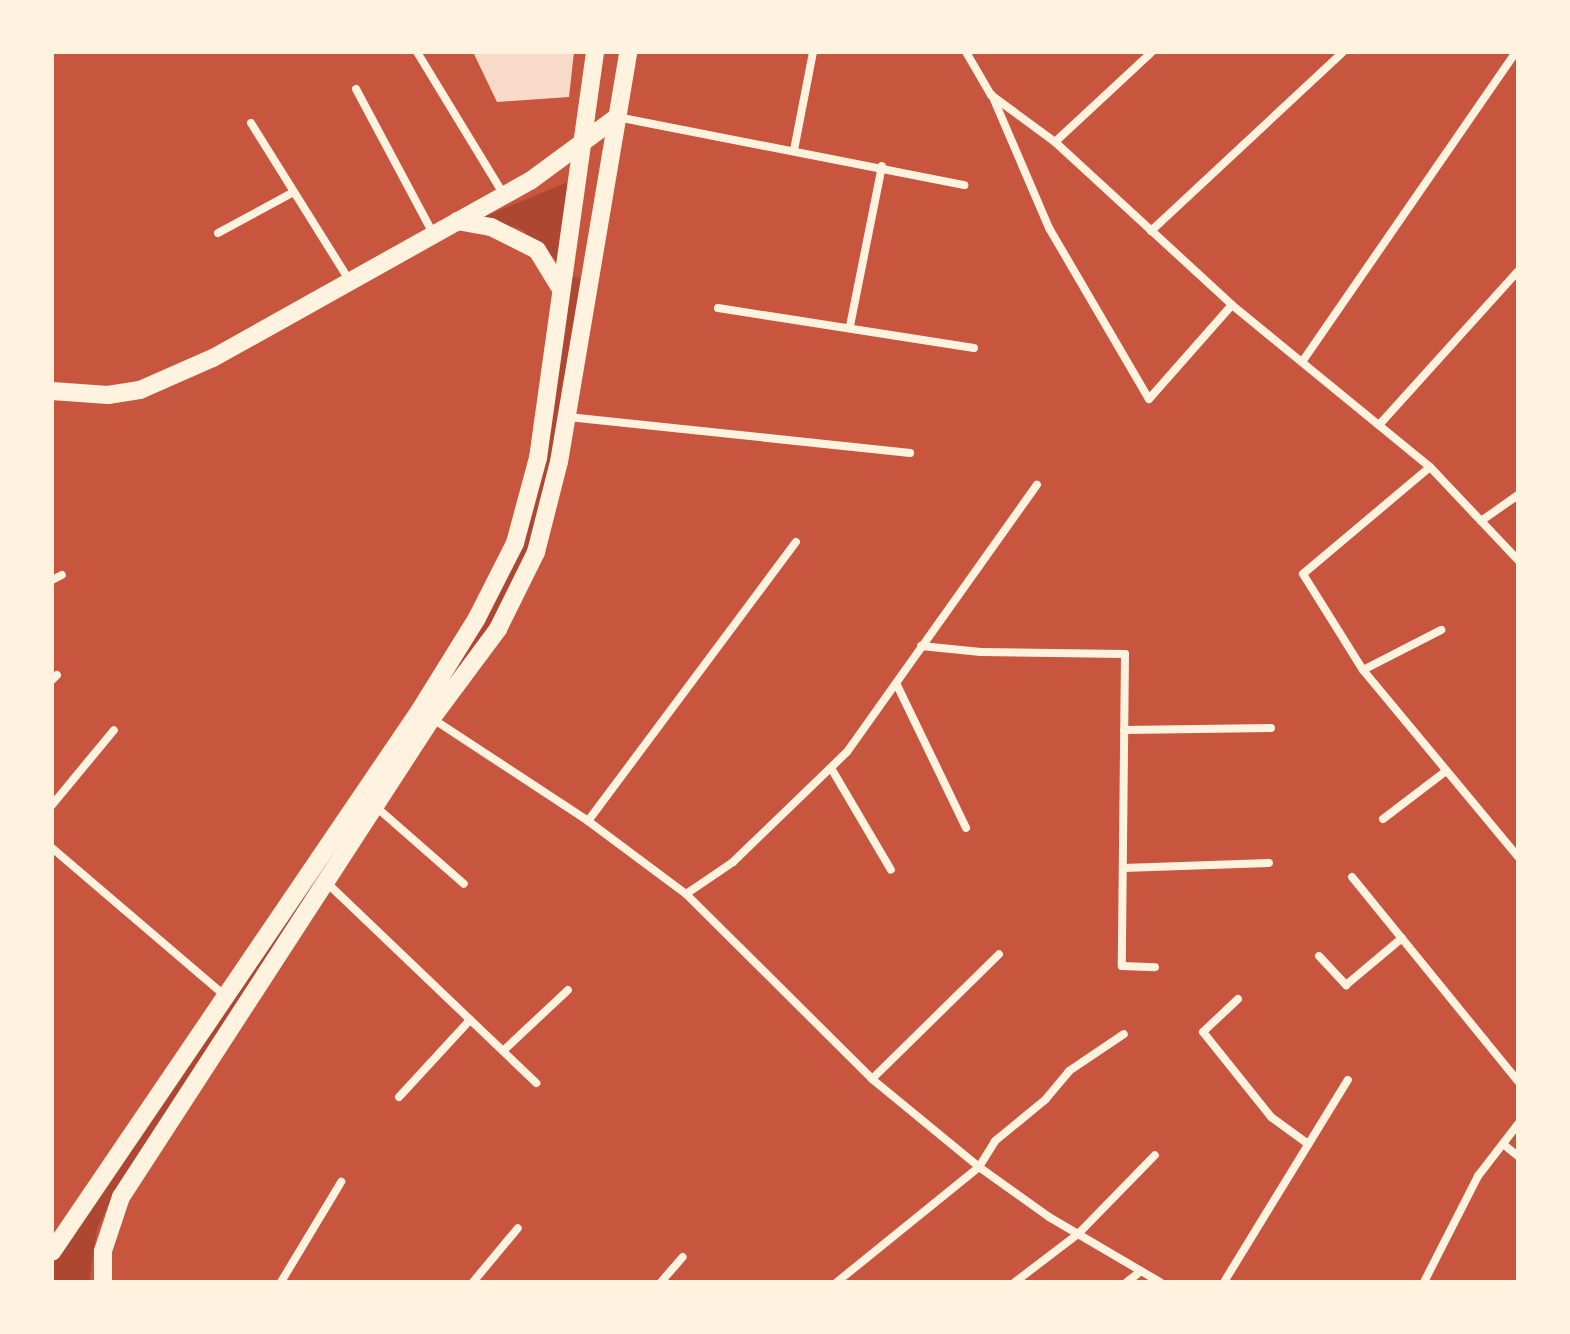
<!DOCTYPE html>
<style>
body{margin:0}
#map{position:relative;width:1570px;height:1334px;overflow:hidden;background:#c8553d;font-family:Cabin,sans-serif}
div>[style]{position:absolute}
.green>*{inset:0;background:#ae4732}
.building>*{inset:0;background:#f7dbc8}
.minor>*{height:8px;margin:-4px;padding:0 4px;transform-origin:4px;border-radius:4px;background:#fff3e0}
.primary>*{height:18px;margin:-9px;padding:0 9px;transform-origin:9px;border-radius:9px;background:#fff3e0}
span{translate:-50% -50%;white-space:nowrap;text-align:center;line-height:1.15;-webkit-text-stroke:6px #fff3e0;paint-order:stroke}
.frame{position:absolute;inset:0;border:54px solid #fff3e0;pointer-events:none}
</style>
<div id="map">
<div class="green">
<div style="clip-path:polygon(568px 182px,557px 261px,521px 229px,481px 218px)"></div>
<div style="clip-path:polygon(575px 276px,583px 280px,567px 383px,531px 551px,486px 635px,116px 1189px,97px 1229px,89px 1282px,52px 1282px,52px 1263px,61px 1249px,518px 548px,567px 280px)"></div>
</div>
<div class="building">
<div style="clip-path:polygon(473px 52px,574px 52px,569px 97px,497px 102px)"></div>
</div>
<div class="minor">
<div style="left:417px;top:52px;width:167px;rotate:58.7deg"></div>
<div style="left:966px;top:52px;width:50px;rotate:59.8deg"></div>
<div style="left:991px;top:95px;width:79px;rotate:36.3deg"></div>
<div style="left:1055px;top:142px;width:241px;rotate:42.6deg"></div>
<div style="left:1232px;top:305px;width:256px;rotate:39.3deg"></div>
<div style="left:1430px;top:467px;width:128px;rotate:46.6deg"></div>
<div style="left:356px;top:89px;width:163px;rotate:61.9deg"></div>
<div style="left:992px;top:95px;width:145px;rotate:66.8deg"></div>
<div style="left:1049px;top:228px;width:198px;rotate:59.7deg"></div>
<div style="left:1149px;top:399px;width:125px;rotate:-48.6deg"></div>
<div style="left:617px;top:117px;width:354px;rotate:11.1deg"></div>
<div style="left:251px;top:123px;width:185px;rotate:58deg"></div>
<div style="left:1055px;top:142px;width:132px;rotate:-42.9deg"></div>
<div style="left:794px;top:150px;width:100px;rotate:-79deg"></div>
<div style="left:1151px;top:231px;width:262px;rotate:-43deg"></div>
<div style="left:218px;top:233px;width:84px;rotate:-28.4deg"></div>
<div style="left:718px;top:308px;width:259px;rotate:8.9deg"></div>
<div style="left:850px;top:326px;width:163px;rotate:-78.7deg"></div>
<div style="left:1302px;top:362px;width:377px;rotate:-55.4deg"></div>
<div style="left:568px;top:417px;width:344px;rotate:6deg"></div>
<div style="left:1379px;top:425px;width:207px;rotate:-47.9deg"></div>
<div style="left:1430px;top:467px;width:166px;rotate:139.9deg"></div>
<div style="left:1303px;top:574px;width:113px;rotate:58deg"></div>
<div style="left:1363px;top:670px;width:243px;rotate:50.3deg"></div>
<div style="left:1481px;top:521px;width:45px;rotate:-35.1deg"></div>
<div style="left:52px;top:580px;width:11px;rotate:-27deg"></div>
<div style="left:921px;top:646px;width:60px;rotate:5.7deg"></div>
<div style="left:981px;top:652px;width:144px;rotate:0.8deg"></div>
<div style="left:1125px;top:654px;width:312px;rotate:90.6deg"></div>
<div style="left:1122px;top:966px;width:33px;rotate:2deg"></div>
<div style="left:1363px;top:670px;width:88px;rotate:-27.1deg"></div>
<div style="left:52px;top:680px;width:7px;rotate:-45deg"></div>
<div style="left:896px;top:683px;width:161px;rotate:64.2deg"></div>
<div style="left:433px;top:719px;width:186px;rotate:33.3deg"></div>
<div style="left:588px;top:821px;width:122px;rotate:36.7deg"></div>
<div style="left:686px;top:894px;width:262px;rotate:44.8deg"></div>
<div style="left:872px;top:1079px;width:139px;rotate:39.4deg"></div>
<div style="left:979px;top:1167px;width:86px;rotate:35.5deg"></div>
<div style="left:1049px;top:1217px;width:129px;rotate:30.4deg"></div>
<div style="left:1124px;top:730px;width:147px;rotate:-0.8deg"></div>
<div style="left:831px;top:768px;width:118px;rotate:59.5deg"></div>
<div style="left:52px;top:805px;width:97px;rotate:-50.4deg"></div>
<div style="left:375px;top:806px;width:118px;rotate:41.2deg"></div>
<div style="left:1383px;top:819px;width:79px;rotate:-37.3deg"></div>
<div style="left:588px;top:821px;width:348px;rotate:-53.3deg"></div>
<div style="left:52px;top:848px;width:226px;rotate:40.5deg"></div>
<div style="left:1123px;top:868px;width:146px;rotate:-2deg"></div>
<div style="left:1352px;top:877px;width:263px;rotate:50.9deg"></div>
<div style="left:326px;top:882px;width:291px;rotate:43.7deg"></div>
<div style="left:686px;top:894px;width:57px;rotate:-34.2deg"></div>
<div style="left:733px;top:862px;width:158px;rotate:-44deg"></div>
<div style="left:847px;top:752px;width:328px;rotate:-54.6deg"></div>
<div style="left:1319px;top:956px;width:40px;rotate:47deg"></div>
<div style="left:1346px;top:985px;width:73px;rotate:-40deg"></div>
<div style="left:1238px;top:999px;width:48px;rotate:136.7deg"></div>
<div style="left:1203px;top:1032px;width:109px;rotate:51.3deg"></div>
<div style="left:1271px;top:1117px;width:46px;rotate:36.1deg"></div>
<div style="left:503px;top:1051px;width:89px;rotate:-43.2deg"></div>
<div style="left:872px;top:1079px;width:178px;rotate:-44.5deg"></div>
<div style="left:399px;top:1097px;width:105px;rotate:-47.3deg"></div>
<div style="left:1503px;top:1144px;width:19px;rotate:39deg"></div>
<div style="left:281px;top:1282px;width:117px;rotate:-59deg"></div>
<div style="left:473px;top:1282px;width:70px;rotate:-50.2deg"></div>
<div style="left:661px;top:1282px;width:33px;rotate:-49deg"></div>
<div style="left:837px;top:1282px;width:183px;rotate:-39deg"></div>
<div style="left:979px;top:1167px;width:31px;rotate:-58deg"></div>
<div style="left:995px;top:1141px;width:65px;rotate:-39.4deg"></div>
<div style="left:1045px;top:1100px;width:38px;rotate:-50deg"></div>
<div style="left:1069px;top:1071px;width:66px;rotate:-33.9deg"></div>
<div style="left:1015px;top:1282px;width:79px;rotate:-37.3deg"></div>
<div style="left:1078px;top:1234px;width:110px;rotate:-45.7deg"></div>
<div style="left:1127px;top:1282px;width:18px;rotate:-38deg"></div>
<div style="left:1224px;top:1282px;width:237px;rotate:-58.5deg"></div>
<div style="left:1424px;top:1282px;width:119px;rotate:-63deg"></div>
<div style="left:1478px;top:1176px;width:66px;rotate:-52.4deg"></div>
</div>
<div class="primary">
<div style="left:457px;top:221px;width:35px;rotate:10deg"></div>
<div style="left:491px;top:227px;width:51px;rotate:26.6deg"></div>
<div style="left:537px;top:250px;width:42px;rotate:58.6deg"></div>
<div style="left:52px;top:391px;width:56px;rotate:4.1deg"></div>
<div style="left:108px;top:395px;width:32px;rotate:-9deg"></div>
<div style="left:140px;top:390px;width:80px;rotate:-23.7deg"></div>
<div style="left:213px;top:358px;width:363px;rotate:-29.2deg"></div>
<div style="left:530px;top:181px;width:108px;rotate:-36.3deg"></div>
<div style="left:52px;top:1252px;width:655px;rotate:-55.82deg"></div>
<div style="left:420px;top:710px;width:108px;rotate:-58.2deg"></div>
<div style="left:477px;top:618px;width:84px;rotate:-63.1deg"></div>
<div style="left:515px;top:543px;width:88px;rotate:-74.9deg"></div>
<div style="left:538px;top:458px;width:410px;rotate:-82deg"></div>
<div style="left:103px;top:1282px;width:31px;rotate:-90deg"></div>
<div style="left:103px;top:1251px;width:57px;rotate:-71.6deg"></div>
<div style="left:121px;top:1197px;width:571px;rotate:-57.01deg"></div>
<div style="left:432px;top:718px;width:111px;rotate:-53.4deg"></div>
<div style="left:498px;top:629px;width:86px;rotate:-63.7deg"></div>
<div style="left:536px;top:552px;width:93px;rotate:-75.7deg"></div>
<div style="left:559px;top:462px;width:416px;rotate:-80.4deg"></div>
</div>
<div class="frame"></div>
</div>
